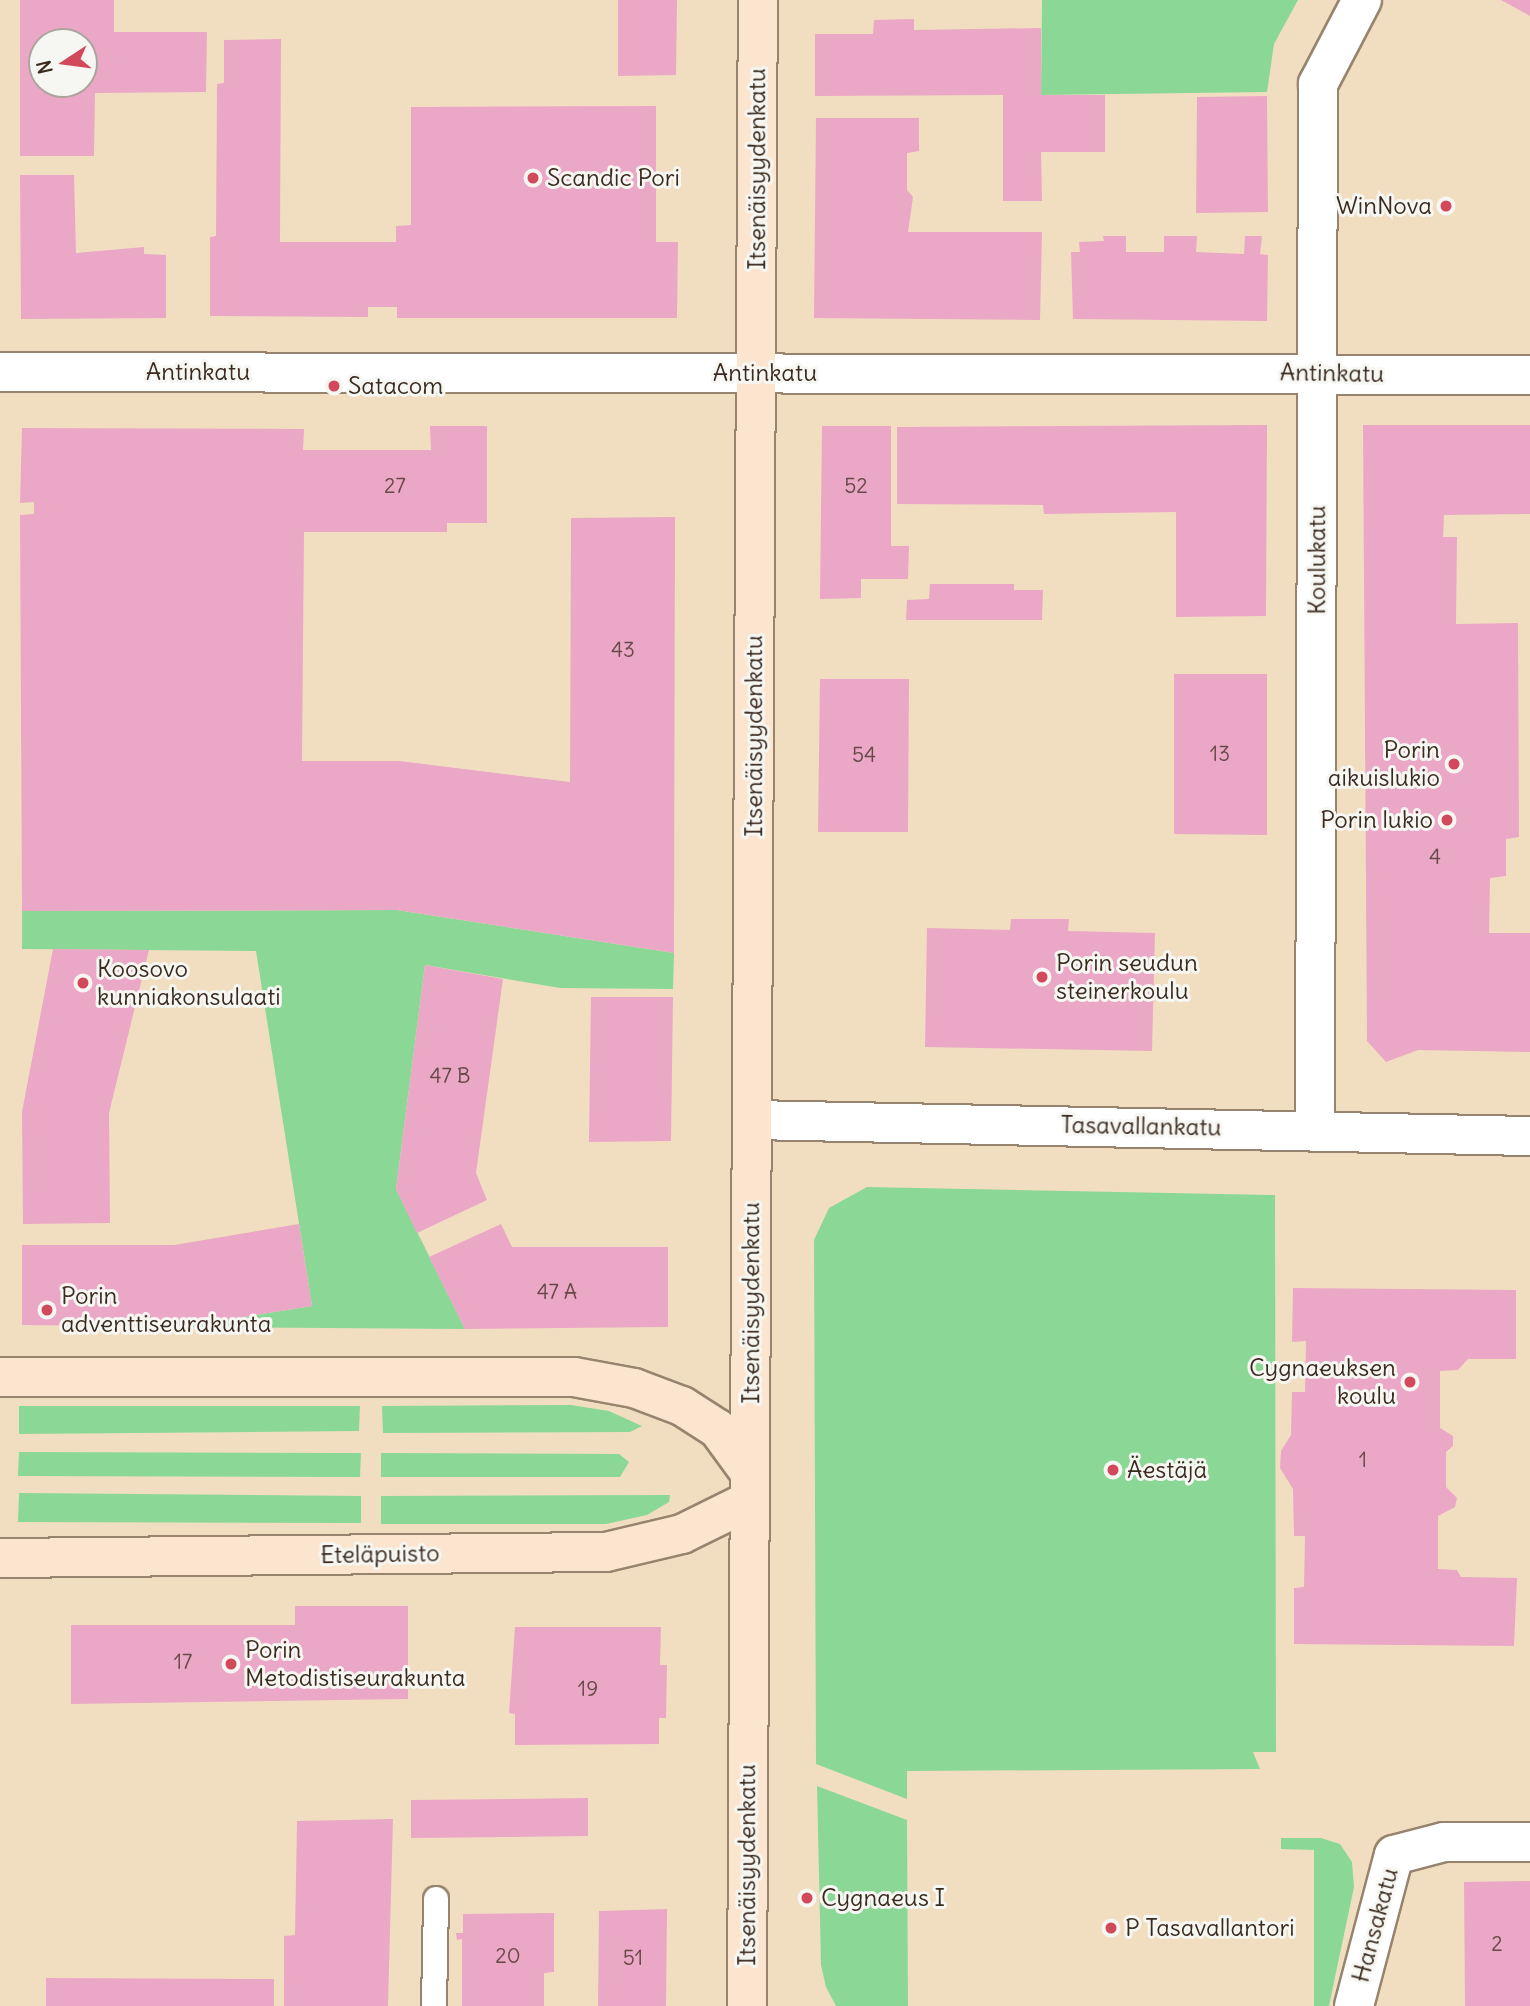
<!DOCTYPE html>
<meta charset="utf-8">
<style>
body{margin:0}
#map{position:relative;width:1530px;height:2006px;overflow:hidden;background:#f1dec0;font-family:Delius,sans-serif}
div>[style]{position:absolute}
.green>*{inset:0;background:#8bd896}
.building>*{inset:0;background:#eba7c6}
.roads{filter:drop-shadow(2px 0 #96846f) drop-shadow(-2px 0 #96846f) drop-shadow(0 2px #96846f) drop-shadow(0 -2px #96846f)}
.lane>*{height:24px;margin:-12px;padding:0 12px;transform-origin:12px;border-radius:12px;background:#fff}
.street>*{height:38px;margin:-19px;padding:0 19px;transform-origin:19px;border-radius:19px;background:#fff}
.secondary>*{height:38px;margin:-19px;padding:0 19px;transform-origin:19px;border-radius:19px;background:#fbe5cf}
.dots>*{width:19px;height:19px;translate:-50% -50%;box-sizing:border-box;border:4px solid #f6f6f2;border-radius:50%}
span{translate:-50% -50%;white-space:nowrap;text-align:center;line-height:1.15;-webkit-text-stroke:6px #f6f6f2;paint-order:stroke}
.number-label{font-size:21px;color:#674948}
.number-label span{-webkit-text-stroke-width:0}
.street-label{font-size:24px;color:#3b2a1e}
.poi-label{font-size:24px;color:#3b2a1e}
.left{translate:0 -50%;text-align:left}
.right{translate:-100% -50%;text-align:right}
.north{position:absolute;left:28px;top:28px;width:70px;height:70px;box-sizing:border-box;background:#f6f6f2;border:2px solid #aba49d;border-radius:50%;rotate:257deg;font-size:19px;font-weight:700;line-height:28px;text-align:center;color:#3b2a1e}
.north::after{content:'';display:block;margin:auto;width:24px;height:32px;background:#d1495b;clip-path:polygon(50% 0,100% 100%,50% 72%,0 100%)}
</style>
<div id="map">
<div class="green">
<div style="clip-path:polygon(1042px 0,1298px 0,1274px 44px,1267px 92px,1041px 95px)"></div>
<div style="clip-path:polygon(397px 910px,674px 953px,673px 989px,560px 988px,425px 965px,396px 1189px,465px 1329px,182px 1327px,312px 1306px,256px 951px,22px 949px,22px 911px)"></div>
<div style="clip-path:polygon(867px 1187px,1275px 1195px,1276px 1752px,1253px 1752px,1260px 1769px,907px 1771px,907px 1799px,816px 1764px,814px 1240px,829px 1208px)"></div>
<div style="clip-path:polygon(571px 1405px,609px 1411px,642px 1426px,630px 1432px,383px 1433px,382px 1406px)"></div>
<div style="clip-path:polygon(19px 1406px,360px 1406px,359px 1431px,19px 1434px)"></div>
<div style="clip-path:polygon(19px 1452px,361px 1453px,360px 1477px,18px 1476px)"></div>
<div style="clip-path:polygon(381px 1453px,619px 1454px,629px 1462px,620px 1477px,381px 1477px)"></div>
<div style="clip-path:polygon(19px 1493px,361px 1496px,361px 1523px,18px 1522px)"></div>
<div style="clip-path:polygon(670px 1495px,669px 1502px,647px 1515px,606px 1524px,381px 1524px,381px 1496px)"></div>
<div style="clip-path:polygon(817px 1786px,907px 1820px,908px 2006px,836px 2006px,826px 1987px,821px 1965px)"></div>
<div style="clip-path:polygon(1281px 1838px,1321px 1838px,1340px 1844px,1352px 1862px,1354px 1887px,1329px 2006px,1314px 2006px,1314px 1850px,1281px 1849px)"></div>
</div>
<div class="building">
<div style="clip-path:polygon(evenodd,20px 0,114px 0,114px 32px,207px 32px,206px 92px,95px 93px,94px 156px,20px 156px,20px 0,42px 42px,84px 42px,84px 84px,42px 84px,42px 42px)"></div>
<div style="clip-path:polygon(618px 0,677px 0,676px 75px,618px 76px)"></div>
<div style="clip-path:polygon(1501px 0,1530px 0,1530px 16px)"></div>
<div style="clip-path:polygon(914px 19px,914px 30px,1041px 28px,1041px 95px,1105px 95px,1105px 152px,1041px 152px,1042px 201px,1003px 201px,1003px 95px,815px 96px,815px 34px,873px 34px,874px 20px)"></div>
<div style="clip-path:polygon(281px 39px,280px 242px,396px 242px,396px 226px,411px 225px,411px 107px,656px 106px,656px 242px,678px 242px,677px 318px,397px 318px,397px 307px,368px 307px,368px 317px,210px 316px,210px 237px,216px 236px,217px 84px,224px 83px,224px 40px)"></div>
<div style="clip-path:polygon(1267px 96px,1268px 212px,1196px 213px,1197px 97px)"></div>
<div style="clip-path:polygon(816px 118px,919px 118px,919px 151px,907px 153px,907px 190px,913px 197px,908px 232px,1042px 232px,1040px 320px,814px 318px)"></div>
<div style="clip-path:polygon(20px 175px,74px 175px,76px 253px,144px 247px,144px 254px,166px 255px,166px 318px,21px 319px)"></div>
<div style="clip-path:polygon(1103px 236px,1126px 236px,1126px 252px,1164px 252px,1164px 236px,1197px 236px,1196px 252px,1244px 254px,1245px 236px,1262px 236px,1260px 254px,1268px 255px,1267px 321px,1073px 319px,1071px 252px,1080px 252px,1079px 242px,1104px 241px)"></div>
<div style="clip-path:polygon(1267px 425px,1266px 616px,1176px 617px,1176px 512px,1044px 514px,1043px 505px,897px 504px,897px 427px)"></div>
<div style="clip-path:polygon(1363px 425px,1530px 425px,1530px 514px,1444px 515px,1443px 537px,1457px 537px,1456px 624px,1518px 623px,1519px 837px,1506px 839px,1506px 876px,1490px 878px,1489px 933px,1530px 933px,1530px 1052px,1418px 1050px,1386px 1062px,1367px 1041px)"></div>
<div style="clip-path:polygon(430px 426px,487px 426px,487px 523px,447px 523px,447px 532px,304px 532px,302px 761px,399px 761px,570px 782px,571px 518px,675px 517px,674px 953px,397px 910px,22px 911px,20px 515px,34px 514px,34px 502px,20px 503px,22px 428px,304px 429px,303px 450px,431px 450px)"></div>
<div style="clip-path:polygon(822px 426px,891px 426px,891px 546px,909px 546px,908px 579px,861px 579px,861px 598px,820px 599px)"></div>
<div style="clip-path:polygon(930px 584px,1014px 584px,1014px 590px,1043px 590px,1042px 620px,906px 620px,907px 600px,929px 599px)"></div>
<div style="clip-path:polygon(1174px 674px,1267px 674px,1267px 835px,1174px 834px)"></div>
<div style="clip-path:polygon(820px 679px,909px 679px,908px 832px,818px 832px)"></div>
<div style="clip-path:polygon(1011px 919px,1069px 919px,1068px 931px,1155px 933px,1152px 1051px,925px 1047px,927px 928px,1010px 930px)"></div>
<div style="clip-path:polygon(53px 949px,149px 950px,109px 1113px,110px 1223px,23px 1224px,22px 1112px)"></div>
<div style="clip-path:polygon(425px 965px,503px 979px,476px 1173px,487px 1200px,417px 1233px,396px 1189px)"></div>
<div style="clip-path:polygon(591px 997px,673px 997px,671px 1141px,589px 1142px)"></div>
<div style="clip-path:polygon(299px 1224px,312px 1306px,182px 1327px,22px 1325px,22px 1245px,174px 1245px)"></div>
<div style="clip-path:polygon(501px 1224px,512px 1247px,668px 1247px,668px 1327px,465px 1329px,429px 1257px)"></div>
<div style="clip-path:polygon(1293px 1288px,1516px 1290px,1516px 1359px,1468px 1359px,1458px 1370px,1440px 1371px,1440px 1428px,1453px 1436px,1453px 1446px,1446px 1452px,1446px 1487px,1457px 1498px,1455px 1507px,1438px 1516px,1438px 1569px,1457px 1570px,1461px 1577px,1517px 1578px,1514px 1646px,1294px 1644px,1294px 1588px,1304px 1587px,1305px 1536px,1294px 1536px,1293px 1489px,1280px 1468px,1281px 1451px,1291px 1435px,1292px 1392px,1305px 1392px,1306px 1341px,1292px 1342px)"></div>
<div style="clip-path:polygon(295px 1606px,408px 1606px,408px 1699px,71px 1704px,71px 1625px,295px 1625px)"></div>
<div style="clip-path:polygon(515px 1627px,661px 1627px,660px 1665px,667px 1665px,666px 1718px,659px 1718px,659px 1744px,515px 1745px,515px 1714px,509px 1713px)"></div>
<div style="clip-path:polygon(588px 1798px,588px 1836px,411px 1838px,411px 1800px)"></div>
<div style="clip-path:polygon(393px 1819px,388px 2006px,284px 2006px,284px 1936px,295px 1935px,297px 1821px)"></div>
<div style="clip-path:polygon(1530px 1881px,1530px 2006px,1465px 2006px,1464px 1882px)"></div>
<div style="clip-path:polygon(667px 1909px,666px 2006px,598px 2006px,599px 1911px)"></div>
<div style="clip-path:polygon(554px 1913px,554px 1972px,544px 1973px,544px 2006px,462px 2006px,462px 1939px,457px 1940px,456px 1933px,463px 1933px,463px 1914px)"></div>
<div style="clip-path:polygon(46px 1978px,274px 1979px,274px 2006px,46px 2006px)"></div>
</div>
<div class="roads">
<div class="lane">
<div style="left:434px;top:2006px;width:107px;rotate:-88.9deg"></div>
</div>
<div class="street">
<div style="left:0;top:372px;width:1530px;rotate:0.11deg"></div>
<div style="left:752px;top:1120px;width:778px;rotate:1.18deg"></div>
<div style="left:1315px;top:1130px;width:1046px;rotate:-89.84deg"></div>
<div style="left:1318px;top:84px;width:95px;rotate:-62.4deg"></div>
<div style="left:1354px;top:2006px;width:156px;rotate:-75.2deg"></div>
<div style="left:1394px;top:1855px;width:52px;rotate:-14.6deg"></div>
<div style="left:1444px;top:1842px;width:86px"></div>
</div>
<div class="secondary">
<div style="left:0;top:1377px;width:574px"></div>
<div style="left:574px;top:1377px;width:61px;rotate:10.4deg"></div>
<div style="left:634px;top:1388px;width:51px;rotate:20.6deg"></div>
<div style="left:682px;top:1406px;width:43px;rotate:32.6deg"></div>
<div style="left:718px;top:1429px;width:54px;rotate:54deg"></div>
<div style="left:0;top:1558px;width:606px;rotate:-0.57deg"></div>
<div style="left:606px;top:1552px;width:78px;rotate:-13.3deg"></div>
<div style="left:682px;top:1534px;width:75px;rotate:-26.2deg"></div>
<div style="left:747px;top:2006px;width:2006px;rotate:-89.69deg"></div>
</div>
</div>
<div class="dots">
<div style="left:533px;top:178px;background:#d1495b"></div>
<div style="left:1446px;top:206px;background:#d1495b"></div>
<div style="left:334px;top:386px;background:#d1495b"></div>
<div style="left:1454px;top:764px;background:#d1495b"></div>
<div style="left:1447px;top:820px;background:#d1495b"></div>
<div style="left:1042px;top:977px;background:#d1495b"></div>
<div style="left:83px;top:983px;background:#d1495b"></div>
<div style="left:47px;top:1310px;background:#d1495b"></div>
<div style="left:1410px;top:1382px;background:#d1495b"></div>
<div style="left:1113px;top:1470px;background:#d1495b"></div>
<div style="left:231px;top:1664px;background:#d1495b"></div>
<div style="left:807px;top:1898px;background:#d1495b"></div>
<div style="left:1111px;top:1928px;background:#d1495b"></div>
</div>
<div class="number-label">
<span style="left:395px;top:486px">27</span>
<span style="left:856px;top:486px">52</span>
<span style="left:623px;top:650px">43</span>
<span style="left:1220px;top:754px">13</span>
<span style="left:864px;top:755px">54</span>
<span style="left:1435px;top:857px">4</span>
<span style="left:450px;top:1076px">47 B</span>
<span style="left:557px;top:1292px">47 A</span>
<span style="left:1363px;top:1460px">1</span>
<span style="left:183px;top:1662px">17</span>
<span style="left:588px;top:1689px">19</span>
<span style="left:1497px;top:1944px">2</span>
<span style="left:508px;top:1956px">20</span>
<span style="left:633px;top:1958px">51</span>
</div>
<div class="street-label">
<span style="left:757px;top:169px;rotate:-90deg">Itsenäisyydenkatu</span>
<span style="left:198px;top:372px">Antinkatu</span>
<span style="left:765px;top:373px">Antinkatu</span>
<span style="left:1332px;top:373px;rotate:1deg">Antinkatu</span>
<span style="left:1317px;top:560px;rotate:-90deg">Koulukatu</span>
<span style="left:754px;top:736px;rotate:-90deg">Itsenäisyydenkatu</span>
<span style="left:1141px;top:1126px;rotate:1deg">Tasavallankatu</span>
<span style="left:751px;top:1303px;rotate:-90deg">Itsenäisyydenkatu</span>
<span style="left:380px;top:1554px;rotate:-1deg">Eteläpuisto</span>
<span style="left:747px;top:1865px;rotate:-90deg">Itsenäisyydenkatu</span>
<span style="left:1375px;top:1925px;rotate:-75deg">Hansakatu</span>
</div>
<div class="poi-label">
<span class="left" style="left:547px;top:178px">Scandic Pori</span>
<span class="right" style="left:1432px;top:206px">WinNova</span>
<span class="left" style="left:348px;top:386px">Satacom</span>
<span class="right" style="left:1440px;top:764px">Porin<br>aikuislukio</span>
<span class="right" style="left:1433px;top:820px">Porin lukio</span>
<span class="left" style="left:1056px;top:977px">Porin seudun<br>steinerkoulu</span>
<span class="left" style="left:97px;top:983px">Koosovo<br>kunniakonsulaati</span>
<span class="left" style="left:61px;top:1310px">Porin<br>adventtiseurakunta</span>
<span class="right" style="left:1396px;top:1382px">Cygnaeuksen<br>koulu</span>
<span class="left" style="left:1127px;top:1470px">Äestäjä</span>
<span class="left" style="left:245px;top:1664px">Porin<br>Metodistiseurakunta</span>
<span class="left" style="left:821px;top:1898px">Cygnaeus I</span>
<span class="left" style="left:1125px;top:1928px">P Tasavallantori</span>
</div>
<div class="north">N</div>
</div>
